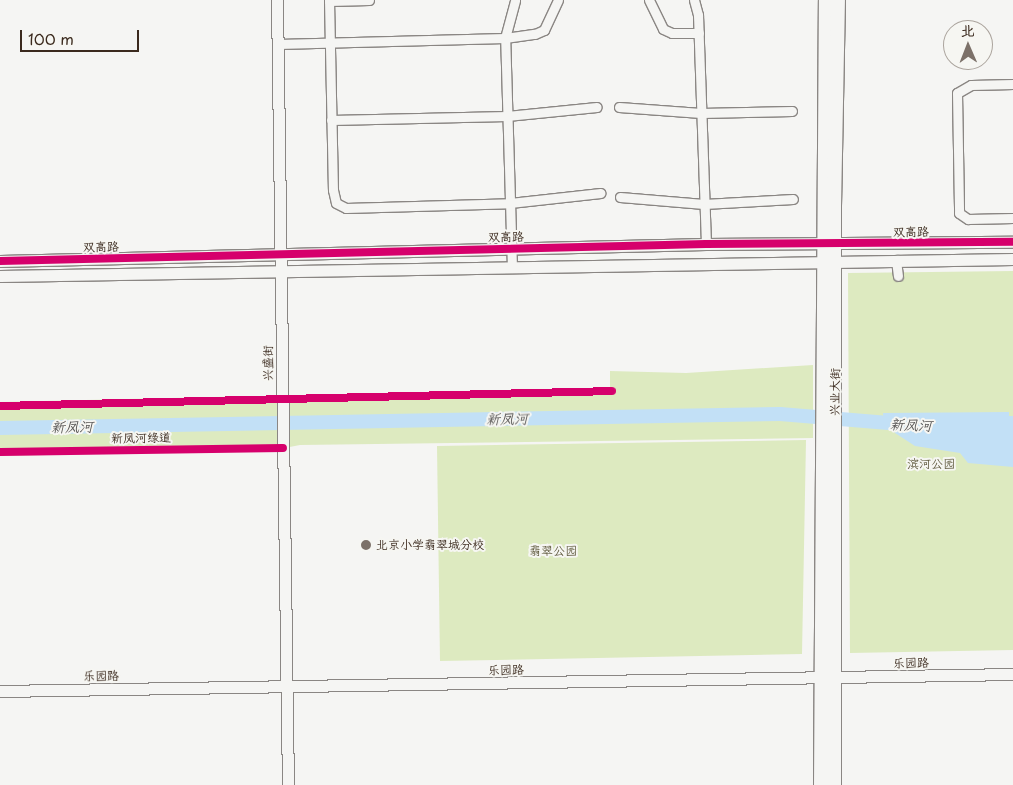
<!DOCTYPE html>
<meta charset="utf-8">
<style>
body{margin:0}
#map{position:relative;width:1013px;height:785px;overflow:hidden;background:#f5f5f3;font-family:"Playpen Sans","LXGW WenKai TC",sans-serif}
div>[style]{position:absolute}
.green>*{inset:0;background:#ddeac0}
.water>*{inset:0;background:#c2e0f6}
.river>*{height:14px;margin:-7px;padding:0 7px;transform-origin:7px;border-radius:7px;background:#c2e0f6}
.roads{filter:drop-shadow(1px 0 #8a8683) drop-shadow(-1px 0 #8a8683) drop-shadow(0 1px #8a8683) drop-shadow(0 -1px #8a8683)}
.minor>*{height:9px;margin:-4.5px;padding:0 4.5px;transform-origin:4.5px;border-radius:4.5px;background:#f5f5f3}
.tertiary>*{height:11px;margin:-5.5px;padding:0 5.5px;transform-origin:5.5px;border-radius:5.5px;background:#f5f5f3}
.secondary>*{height:14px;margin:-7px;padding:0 7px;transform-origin:7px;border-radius:7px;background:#f5f5f3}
.cycleway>*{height:8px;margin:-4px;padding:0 4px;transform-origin:4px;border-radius:4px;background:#d6006c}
.dots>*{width:14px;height:14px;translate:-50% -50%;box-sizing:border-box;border:2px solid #f6f6f2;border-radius:50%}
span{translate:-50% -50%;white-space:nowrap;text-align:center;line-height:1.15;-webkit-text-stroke:4px #f6f6f2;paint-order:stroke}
.street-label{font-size:12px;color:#3b2a1e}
.park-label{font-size:12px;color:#5e583c}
.poi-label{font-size:12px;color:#3b2a1e}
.left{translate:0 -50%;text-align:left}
.water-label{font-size:14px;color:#575554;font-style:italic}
.north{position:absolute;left:943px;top:20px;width:50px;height:50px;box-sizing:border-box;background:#f6f6f2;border:1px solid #aba49d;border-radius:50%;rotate:359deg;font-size:14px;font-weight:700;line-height:20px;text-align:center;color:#3b2a1e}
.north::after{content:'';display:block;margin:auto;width:18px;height:22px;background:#7c7169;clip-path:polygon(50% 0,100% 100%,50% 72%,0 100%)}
.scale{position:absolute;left:20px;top:30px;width:119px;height:22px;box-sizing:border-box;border:2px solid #3b2a1e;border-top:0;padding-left:6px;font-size:15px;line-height:18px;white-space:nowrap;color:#3b2a1e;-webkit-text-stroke:4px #f6f6f2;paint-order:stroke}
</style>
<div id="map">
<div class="green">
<div style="clip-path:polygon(1013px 271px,1013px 650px,850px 653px,848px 273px)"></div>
<div style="clip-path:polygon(813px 365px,813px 438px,300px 445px,274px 450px,0 456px,0 402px,610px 388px,610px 371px,686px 373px)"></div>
<div style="clip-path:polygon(806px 440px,802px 654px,440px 661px,437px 446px)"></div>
</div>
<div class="water">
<div style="clip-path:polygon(1009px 412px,1009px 416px,1013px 416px,1013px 467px,968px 463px,960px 453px,915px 446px,895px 433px,891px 425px,884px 425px,883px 413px)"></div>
</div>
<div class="river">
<div style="left:0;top:428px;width:780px;rotate:-1.03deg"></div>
<div style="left:780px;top:414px;width:121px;rotate:4.7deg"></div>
</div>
<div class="roads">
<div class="minor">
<div style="left:329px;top:0;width:190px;rotate:88.8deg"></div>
<div style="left:333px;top:190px;width:13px;rotate:77deg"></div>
<div style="left:336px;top:203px;width:11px;rotate:27deg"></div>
<div style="left:346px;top:208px;width:164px;rotate:-1.7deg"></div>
<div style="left:510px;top:203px;width:91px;rotate:-6.3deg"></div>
<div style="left:649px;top:0;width:32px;rotate:64deg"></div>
<div style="left:663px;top:29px;width:10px;rotate:24deg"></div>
<div style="left:672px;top:33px;width:27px"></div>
<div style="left:694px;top:0;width:16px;rotate:75deg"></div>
<div style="left:698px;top:15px;width:229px;rotate:88deg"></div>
<div style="left:329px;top:1px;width:40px;rotate:-1.4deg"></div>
<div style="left:278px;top:44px;width:227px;rotate:-1.5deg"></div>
<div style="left:505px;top:38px;width:30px;rotate:-8deg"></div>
<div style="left:535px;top:34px;width:10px;rotate:-24deg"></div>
<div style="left:544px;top:30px;width:33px;rotate:-65deg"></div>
<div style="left:1013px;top:84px;width:42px;rotate:178.6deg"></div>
<div style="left:971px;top:85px;width:16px;rotate:150deg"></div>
<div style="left:957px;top:93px;width:120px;rotate:89deg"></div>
<div style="left:959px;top:213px;width:11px;rotate:34deg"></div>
<div style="left:968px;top:219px;width:45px;rotate:-1.3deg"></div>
<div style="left:619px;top:107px;width:82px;rotate:4.2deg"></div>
<div style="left:701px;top:113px;width:91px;rotate:-1.3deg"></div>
<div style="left:331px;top:120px;width:176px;rotate:-1.3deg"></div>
<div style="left:507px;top:116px;width:90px;rotate:-5.7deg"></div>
<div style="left:620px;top:197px;width:84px;rotate:4.8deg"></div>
<div style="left:704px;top:204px;width:89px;rotate:-3.2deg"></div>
<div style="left:896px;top:260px;width:16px;rotate:83deg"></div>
<div style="left:512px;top:268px;width:230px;rotate:-91.7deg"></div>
<div style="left:505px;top:38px;width:39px;rotate:-75deg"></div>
</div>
<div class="tertiary">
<div style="left:277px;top:0;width:785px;rotate:89.2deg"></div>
<div style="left:0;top:261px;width:706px;rotate:-1.38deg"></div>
<div style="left:706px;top:244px;width:307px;rotate:-0.4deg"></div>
<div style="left:0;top:276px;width:1013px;rotate:-0.96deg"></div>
<div style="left:0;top:691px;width:1013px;rotate:-0.96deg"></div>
</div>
<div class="secondary">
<div style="left:821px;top:785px;width:785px;rotate:-89.64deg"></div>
<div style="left:834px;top:785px;width:579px;rotate:-90deg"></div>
<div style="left:834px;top:206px;width:206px;rotate:-88.9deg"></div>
</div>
</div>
<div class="cycleway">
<div style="left:0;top:261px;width:706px;rotate:-1.38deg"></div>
<div style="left:706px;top:244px;width:307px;rotate:-0.4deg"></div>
<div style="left:0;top:406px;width:612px;rotate:-1.4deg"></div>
<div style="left:0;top:452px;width:283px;rotate:-0.8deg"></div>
</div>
<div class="dots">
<div style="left:366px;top:545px;background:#7c7169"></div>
</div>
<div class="street-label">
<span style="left:911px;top:232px;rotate:-1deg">双高路</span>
<span style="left:506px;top:237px;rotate:-1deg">双高路</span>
<span style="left:101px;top:247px;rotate:-1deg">双高路</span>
<span style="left:268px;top:363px;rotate:-90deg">兴盛街</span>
<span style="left:835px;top:392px;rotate:-89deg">兴业大街</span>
<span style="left:141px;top:438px;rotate:-1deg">新凤河绿道</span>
<span style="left:911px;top:663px;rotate:-1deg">乐园路</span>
<span style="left:506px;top:670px;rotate:-1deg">乐园路</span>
<span style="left:101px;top:676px;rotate:-1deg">乐园路</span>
</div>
<div class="park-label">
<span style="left:931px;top:464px">滨河公园</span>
<span style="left:553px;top:551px">翡翠公园</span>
</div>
<div class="poi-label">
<span class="left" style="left:376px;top:545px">北京小学翡翠城分校</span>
</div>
<div class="water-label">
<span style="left:507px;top:419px;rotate:-1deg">新凤河</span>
<span style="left:911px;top:425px;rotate:2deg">新凤河</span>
<span style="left:72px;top:427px;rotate:-1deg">新凤河</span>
</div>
<div class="north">北</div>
<div class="scale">100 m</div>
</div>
